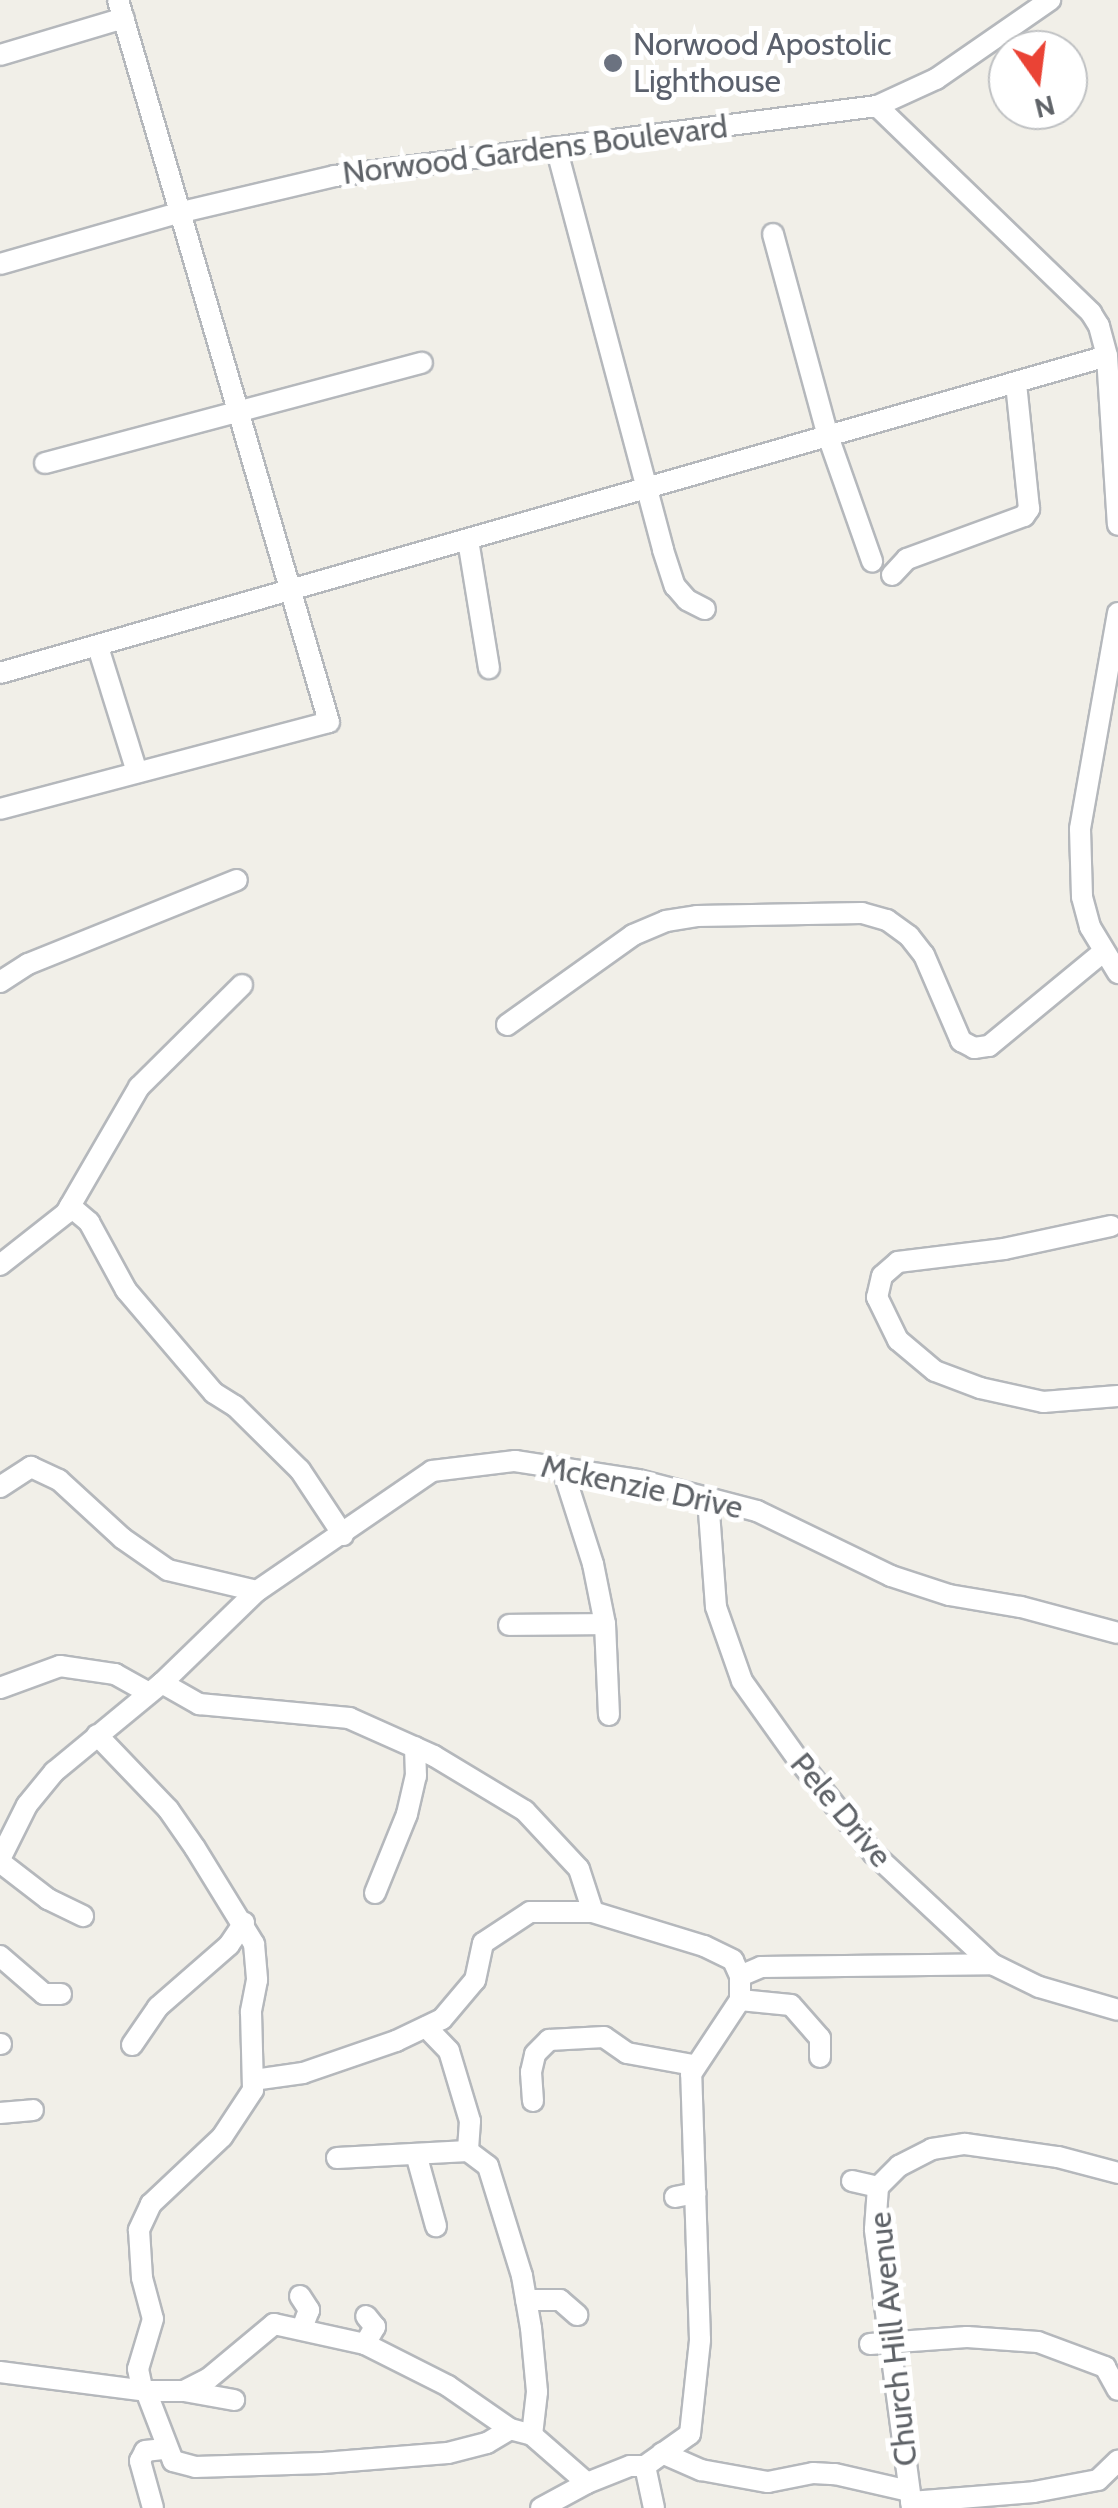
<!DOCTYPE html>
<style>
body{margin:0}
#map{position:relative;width:1118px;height:2508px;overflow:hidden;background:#f1efe8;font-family:Cabin,sans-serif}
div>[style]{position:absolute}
.roads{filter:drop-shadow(2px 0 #b5b8bc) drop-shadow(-2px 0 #b5b8bc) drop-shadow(0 2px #b5b8bc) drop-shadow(0 -2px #b5b8bc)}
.minor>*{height:20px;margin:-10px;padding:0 10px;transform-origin:10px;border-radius:10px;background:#fff}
.dots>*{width:28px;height:28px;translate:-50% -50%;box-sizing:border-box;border:5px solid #fff;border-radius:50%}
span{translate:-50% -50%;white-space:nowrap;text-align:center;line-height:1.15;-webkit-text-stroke:10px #fff;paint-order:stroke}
.worship-label{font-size:32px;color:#5b616d}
.left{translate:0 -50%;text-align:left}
.street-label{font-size:32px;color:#5f6368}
.north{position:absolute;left:988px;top:30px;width:100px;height:100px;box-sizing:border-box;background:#fff;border:2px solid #bfc1c3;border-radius:50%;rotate:166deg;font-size:28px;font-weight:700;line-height:40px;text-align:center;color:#5f6368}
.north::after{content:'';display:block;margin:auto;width:35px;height:45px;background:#ea4335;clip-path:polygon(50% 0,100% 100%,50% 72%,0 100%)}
</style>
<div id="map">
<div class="roads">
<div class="minor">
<div style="left:0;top:55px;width:129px;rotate:-16.6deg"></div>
<div style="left:877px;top:106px;width:298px;rotate:44deg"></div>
<div style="left:1091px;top:313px;width:15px;rotate:58deg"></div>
<div style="left:1099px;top:326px;width:31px;rotate:75deg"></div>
<div style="left:1107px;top:356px;width:169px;rotate:86.3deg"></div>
<div style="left:556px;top:147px;width:417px;rotate:75.1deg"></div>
<div style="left:663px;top:550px;width:38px;rotate:72deg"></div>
<div style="left:675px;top:586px;width:18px;rotate:49deg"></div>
<div style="left:687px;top:600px;width:20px;rotate:27deg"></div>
<div style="left:773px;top:234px;width:209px;rotate:74.8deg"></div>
<div style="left:828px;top:436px;width:133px;rotate:70.6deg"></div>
<div style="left:0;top:264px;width:185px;rotate:-16deg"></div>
<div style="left:178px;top:213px;width:161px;rotate:-13.3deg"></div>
<div style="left:335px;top:176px;width:547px;rotate:-7.36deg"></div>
<div style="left:877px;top:106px;width:65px;rotate:-24.6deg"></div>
<div style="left:936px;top:79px;width:139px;rotate:-34.7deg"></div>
<div style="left:45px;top:463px;width:390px;rotate:-14.9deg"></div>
<div style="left:468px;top:540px;width:130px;rotate:80.7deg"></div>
<div style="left:892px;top:575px;width:22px;rotate:-47deg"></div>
<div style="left:907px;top:559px;width:125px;rotate:-20.2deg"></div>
<div style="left:1024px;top:516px;width:9px;rotate:-54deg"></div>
<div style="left:1029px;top:509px;width:126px;rotate:-95.9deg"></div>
<div style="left:1118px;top:613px;width:219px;rotate:100deg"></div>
<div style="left:1080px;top:829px;width:68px;rotate:88.3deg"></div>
<div style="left:1082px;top:897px;width:31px;rotate:75deg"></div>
<div style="left:1090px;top:927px;width:54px;rotate:58.7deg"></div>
<div style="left:98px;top:647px;width:131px;rotate:72.7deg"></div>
<div style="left:0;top:673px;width:1151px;rotate:-15.98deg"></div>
<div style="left:0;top:809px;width:340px;rotate:-14.8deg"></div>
<div style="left:329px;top:722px;width:752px;rotate:-106.29deg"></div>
<div style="left:0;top:982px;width:33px;rotate:-33deg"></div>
<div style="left:28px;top:964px;width:225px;rotate:-21.9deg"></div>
<div style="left:507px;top:1025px;width:155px;rotate:-35.5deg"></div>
<div style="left:633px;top:935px;width:36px;rotate:-23deg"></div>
<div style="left:666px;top:921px;width:31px;rotate:-9deg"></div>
<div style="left:697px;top:916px;width:165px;rotate:-1deg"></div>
<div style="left:862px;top:913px;width:26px;rotate:16deg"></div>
<div style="left:887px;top:920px;width:27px;rotate:36deg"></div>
<div style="left:909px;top:936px;width:24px;rotate:52deg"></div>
<div style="left:924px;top:955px;width:94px;rotate:66.7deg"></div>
<div style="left:961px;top:1041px;width:15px;rotate:28deg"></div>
<div style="left:974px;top:1048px;width:15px;rotate:-8deg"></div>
<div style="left:989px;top:1046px;width:148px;rotate:-39.5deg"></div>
<div style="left:70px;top:1206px;width:25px;rotate:40deg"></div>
<div style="left:89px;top:1222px;width:77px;rotate:61.4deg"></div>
<div style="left:126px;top:1290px;width:135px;rotate:49.5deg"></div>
<div style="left:214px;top:1393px;width:25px;rotate:32deg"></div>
<div style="left:235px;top:1406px;width:91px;rotate:44.6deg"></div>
<div style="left:300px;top:1470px;width:78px;rotate:56.5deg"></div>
<div style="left:1111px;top:1226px;width:109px;rotate:167.9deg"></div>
<div style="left:1004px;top:1249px;width:107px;rotate:173deg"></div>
<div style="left:898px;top:1262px;width:21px;rotate:139deg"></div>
<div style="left:882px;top:1276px;width:22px;rotate:103deg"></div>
<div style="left:877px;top:1297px;width:48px;rotate:64deg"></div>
<div style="left:898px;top:1340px;width:48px;rotate:40deg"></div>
<div style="left:935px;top:1371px;width:48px;rotate:20.7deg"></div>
<div style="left:980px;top:1388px;width:65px;rotate:12.5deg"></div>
<div style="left:1043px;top:1402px;width:75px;rotate:-4.6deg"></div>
<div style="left:0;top:1265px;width:84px;rotate:-38.2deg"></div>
<div style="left:66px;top:1213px;width:146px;rotate:-59.9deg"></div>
<div style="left:139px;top:1087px;width:145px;rotate:-44.7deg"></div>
<div style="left:563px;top:1470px;width:99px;rotate:72.3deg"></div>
<div style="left:593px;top:1564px;width:61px;rotate:78.7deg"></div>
<div style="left:605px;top:1624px;width:91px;rotate:87.5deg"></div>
<div style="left:0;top:1487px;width:37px;rotate:-33deg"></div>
<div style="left:31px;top:1467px;width:31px;rotate:25deg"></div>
<div style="left:59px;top:1480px;width:86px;rotate:42.6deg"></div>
<div style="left:122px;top:1538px;width:56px;rotate:34.8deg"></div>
<div style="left:168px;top:1570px;width:91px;rotate:13.3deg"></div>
<div style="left:708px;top:1498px;width:109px;rotate:85.8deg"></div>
<div style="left:716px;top:1607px;width:78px;rotate:70.6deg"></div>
<div style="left:742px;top:1681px;width:95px;rotate:54.5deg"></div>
<div style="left:797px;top:1758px;width:122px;rotate:51.3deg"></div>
<div style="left:873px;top:1853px;width:163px;rotate:43deg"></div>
<div style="left:992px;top:1964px;width:52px;rotate:26.1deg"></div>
<div style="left:1039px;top:1987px;width:82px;rotate:16.2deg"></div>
<div style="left:509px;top:1625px;width:96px;rotate:-0.6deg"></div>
<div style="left:162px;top:1683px;width:43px;rotate:29.6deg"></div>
<div style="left:199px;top:1704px;width:151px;rotate:5.3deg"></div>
<div style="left:349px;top:1718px;width:93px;rotate:24.1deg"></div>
<div style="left:434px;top:1756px;width:106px;rotate:31.1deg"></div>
<div style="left:525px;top:1811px;width:79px;rotate:47deg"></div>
<div style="left:579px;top:1869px;width:45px;rotate:72deg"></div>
<div style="left:0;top:1688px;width:64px;rotate:-20.1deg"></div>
<div style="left:60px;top:1666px;width:56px;rotate:8.3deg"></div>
<div style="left:115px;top:1674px;width:39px;rotate:29deg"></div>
<div style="left:97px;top:1735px;width:103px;rotate:46.2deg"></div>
<div style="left:168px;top:1809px;width:47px;rotate:55.3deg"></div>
<div style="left:195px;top:1848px;width:113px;rotate:58.4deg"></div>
<div style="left:254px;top:1944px;width:36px;rotate:85deg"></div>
<div style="left:257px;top:1980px;width:33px;rotate:101deg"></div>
<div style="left:251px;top:2012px;width:78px;rotate:88.5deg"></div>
<div style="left:253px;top:2090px;width:56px;rotate:123.4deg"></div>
<div style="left:222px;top:2137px;width:98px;rotate:136.7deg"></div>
<div style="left:151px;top:2204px;width:29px;rotate:115deg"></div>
<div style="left:139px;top:2230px;width:48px;rotate:86.4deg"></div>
<div style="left:142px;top:2278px;width:42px;rotate:75deg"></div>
<div style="left:153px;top:2319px;width:52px;rotate:106.7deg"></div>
<div style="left:138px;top:2369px;width:19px;rotate:78deg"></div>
<div style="left:0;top:1859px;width:60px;rotate:-63.4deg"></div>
<div style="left:27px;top:1805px;width:43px;rotate:-50.7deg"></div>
<div style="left:54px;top:1772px;width:140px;rotate:-39.5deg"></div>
<div style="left:162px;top:1683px;width:132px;rotate:-44.1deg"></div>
<div style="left:257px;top:1591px;width:212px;rotate:-34.4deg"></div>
<div style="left:432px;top:1471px;width:84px;rotate:-6.9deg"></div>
<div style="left:515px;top:1461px;width:124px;rotate:8.8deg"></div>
<div style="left:638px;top:1480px;width:123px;rotate:14.6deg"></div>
<div style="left:757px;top:1511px;width:149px;rotate:25.9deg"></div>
<div style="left:891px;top:1576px;width:61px;rotate:18.1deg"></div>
<div style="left:949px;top:1595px;width:73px;rotate:9.5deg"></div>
<div style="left:1021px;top:1607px;width:100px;rotate:15deg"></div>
<div style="left:0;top:1862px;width:61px;rotate:37.6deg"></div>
<div style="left:48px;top:1899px;width:39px;rotate:26deg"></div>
<div style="left:375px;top:1893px;width:85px;rotate:-67.9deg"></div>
<div style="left:407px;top:1814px;width:39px;rotate:-77deg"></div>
<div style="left:416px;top:1776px;width:29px;rotate:-92deg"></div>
<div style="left:0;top:1956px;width:58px;rotate:40.8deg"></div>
<div style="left:44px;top:1994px;width:17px"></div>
<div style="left:740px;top:1976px;width:23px;rotate:-23deg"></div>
<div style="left:761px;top:1967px;width:231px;rotate:-0.7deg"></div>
<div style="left:740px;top:2000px;width:51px;rotate:5.6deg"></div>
<div style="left:791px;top:2005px;width:44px;rotate:48.7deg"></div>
<div style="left:820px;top:2038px;width:19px;rotate:90deg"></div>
<div style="left:426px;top:2027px;width:33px;rotate:46deg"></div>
<div style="left:449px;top:2051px;width:73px;rotate:73.3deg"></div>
<div style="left:470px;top:2121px;width:30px;rotate:94deg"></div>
<div style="left:0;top:2044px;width:1px"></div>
<div style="left:132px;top:2045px;width:46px;rotate:-55.6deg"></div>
<div style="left:158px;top:2007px;width:94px;rotate:-41.1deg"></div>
<div style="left:229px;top:1945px;width:27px;rotate:-56deg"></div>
<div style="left:533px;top:2101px;width:29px;rotate:-94deg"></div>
<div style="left:531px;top:2072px;width:18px;rotate:-77deg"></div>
<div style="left:535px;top:2054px;width:20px;rotate:-45deg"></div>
<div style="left:549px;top:2040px;width:55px;rotate:-3.1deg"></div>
<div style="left:604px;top:2037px;width:28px;rotate:35deg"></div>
<div style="left:627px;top:2053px;width:67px;rotate:10.3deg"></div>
<div style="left:0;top:2113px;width:33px;rotate:-5deg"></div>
<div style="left:416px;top:2154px;width:75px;rotate:74.5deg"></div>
<div style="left:337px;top:2158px;width:131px;rotate:-3.1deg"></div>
<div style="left:468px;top:2151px;width:25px;rotate:37deg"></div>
<div style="left:488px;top:2166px;width:115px;rotate:72.8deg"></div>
<div style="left:522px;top:2276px;width:53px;rotate:80.2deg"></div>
<div style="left:531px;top:2328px;width:64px;rotate:84.6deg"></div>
<div style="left:537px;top:2392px;width:43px;rotate:96.6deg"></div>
<div style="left:852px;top:2181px;width:27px;rotate:13deg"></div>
<div style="left:675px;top:2197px;width:21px;rotate:-11deg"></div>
<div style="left:300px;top:2296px;width:17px;rotate:57deg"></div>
<div style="left:309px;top:2310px;width:19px;rotate:111deg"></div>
<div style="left:526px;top:2300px;width:34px"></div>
<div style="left:560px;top:2300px;width:23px;rotate:41deg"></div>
<div style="left:365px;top:2344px;width:20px;rotate:-60deg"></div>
<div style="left:375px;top:2327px;width:14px;rotate:-129deg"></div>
<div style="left:870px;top:2344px;width:97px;rotate:-4.1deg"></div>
<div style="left:967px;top:2337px;width:71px;rotate:4deg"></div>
<div style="left:1038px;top:2342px;width:72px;rotate:20.5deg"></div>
<div style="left:1105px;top:2367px;width:26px;rotate:61deg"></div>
<div style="left:0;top:2372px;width:147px;rotate:7.4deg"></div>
<div style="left:146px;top:2391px;width:38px"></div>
<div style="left:184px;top:2391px;width:27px;rotate:-27deg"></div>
<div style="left:208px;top:2379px;width:86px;rotate:-39.8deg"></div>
<div style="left:274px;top:2324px;width:93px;rotate:12.4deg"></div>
<div style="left:365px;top:2344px;width:93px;rotate:26.8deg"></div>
<div style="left:448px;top:2386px;width:75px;rotate:34.7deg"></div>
<div style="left:510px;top:2429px;width:23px;rotate:15deg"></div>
<div style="left:532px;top:2435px;width:73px;rotate:41.1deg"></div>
<div style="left:587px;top:2483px;width:46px;rotate:-21.6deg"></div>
<div style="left:630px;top:2466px;width:15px"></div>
<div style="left:645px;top:2466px;width:55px;rotate:-35.4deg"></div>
<div style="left:690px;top:2434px;width:95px;rotate:-83.9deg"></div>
<div style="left:700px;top:2340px;width:266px;rotate:-91.9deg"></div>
<div style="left:691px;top:2074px;width:89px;rotate:-56.5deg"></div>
<div style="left:740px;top:2000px;width:24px;rotate:-90deg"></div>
<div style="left:740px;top:1976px;width:17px;rotate:-114deg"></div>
<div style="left:733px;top:1960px;width:32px;rotate:-154deg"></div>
<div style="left:704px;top:1946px;width:116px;rotate:-163deg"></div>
<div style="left:593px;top:1912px;width:63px;rotate:180deg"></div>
<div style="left:530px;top:1912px;width:56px;rotate:146.6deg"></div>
<div style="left:483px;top:1943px;width:38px;rotate:102deg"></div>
<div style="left:475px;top:1980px;width:51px;rotate:130.2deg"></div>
<div style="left:442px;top:2019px;width:51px;rotate:154.4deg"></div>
<div style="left:396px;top:2041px;width:98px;rotate:161deg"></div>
<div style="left:303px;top:2073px;width:49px;rotate:171.9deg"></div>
<div style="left:146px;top:2391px;width:75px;rotate:68.9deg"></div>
<div style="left:173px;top:2461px;width:23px;rotate:15deg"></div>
<div style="left:195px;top:2467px;width:128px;rotate:-1.8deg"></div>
<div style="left:323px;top:2463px;width:125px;rotate:-4.6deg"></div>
<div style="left:448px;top:2453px;width:40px;rotate:-14.4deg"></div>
<div style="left:487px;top:2443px;width:27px;rotate:-31deg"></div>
<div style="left:184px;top:2391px;width:51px;rotate:10.2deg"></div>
<div style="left:662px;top:2453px;width:43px;rotate:23.6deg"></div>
<div style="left:701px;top:2470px;width:68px;rotate:10.2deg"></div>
<div style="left:768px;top:2482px;width:46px;rotate:-11.3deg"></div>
<div style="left:813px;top:2473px;width:22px;rotate:3deg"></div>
<div style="left:835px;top:2474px;width:76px;rotate:12.9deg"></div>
<div style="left:645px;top:2466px;width:43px;rotate:77.9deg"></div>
<div style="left:911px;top:2502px;width:123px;rotate:-4.6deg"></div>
<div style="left:1034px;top:2492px;width:65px;rotate:-10.6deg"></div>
<div style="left:1098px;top:2480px;width:28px;rotate:-44deg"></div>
<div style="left:153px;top:2508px;width:49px;rotate:-105.5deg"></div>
<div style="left:140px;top:2461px;width:11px;rotate:-63deg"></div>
<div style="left:145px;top:2451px;width:20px;rotate:-6deg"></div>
<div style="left:541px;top:2508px;width:52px;rotate:-28.5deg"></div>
<div style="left:912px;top:2508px;width:281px;rotate:-97.6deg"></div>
<div style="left:875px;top:2229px;width:42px;rotate:-85.9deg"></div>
<div style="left:878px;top:2187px;width:30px;rotate:-45deg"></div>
<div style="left:899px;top:2166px;width:37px;rotate:-27deg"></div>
<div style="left:932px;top:2149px;width:33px;rotate:-9deg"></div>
<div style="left:965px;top:2144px;width:94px;rotate:8deg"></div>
<div style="left:1058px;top:2157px;width:62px;rotate:14.9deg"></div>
</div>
</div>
<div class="dots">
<div style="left:613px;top:63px;background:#6b7280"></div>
</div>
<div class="worship-label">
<span class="left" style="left:633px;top:63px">Norwood Apostolic<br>Lighthouse</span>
</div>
<div class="street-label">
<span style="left:535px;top:150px;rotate:-7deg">Norwood Gardens Boulevard</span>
<span style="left:642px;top:1487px;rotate:12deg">Mckenzie Drive</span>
<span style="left:841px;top:1810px;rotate:50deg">Pele Drive</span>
<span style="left:893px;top:2339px;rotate:-96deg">Church Hill Avenue</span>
</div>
<div class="north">N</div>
</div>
